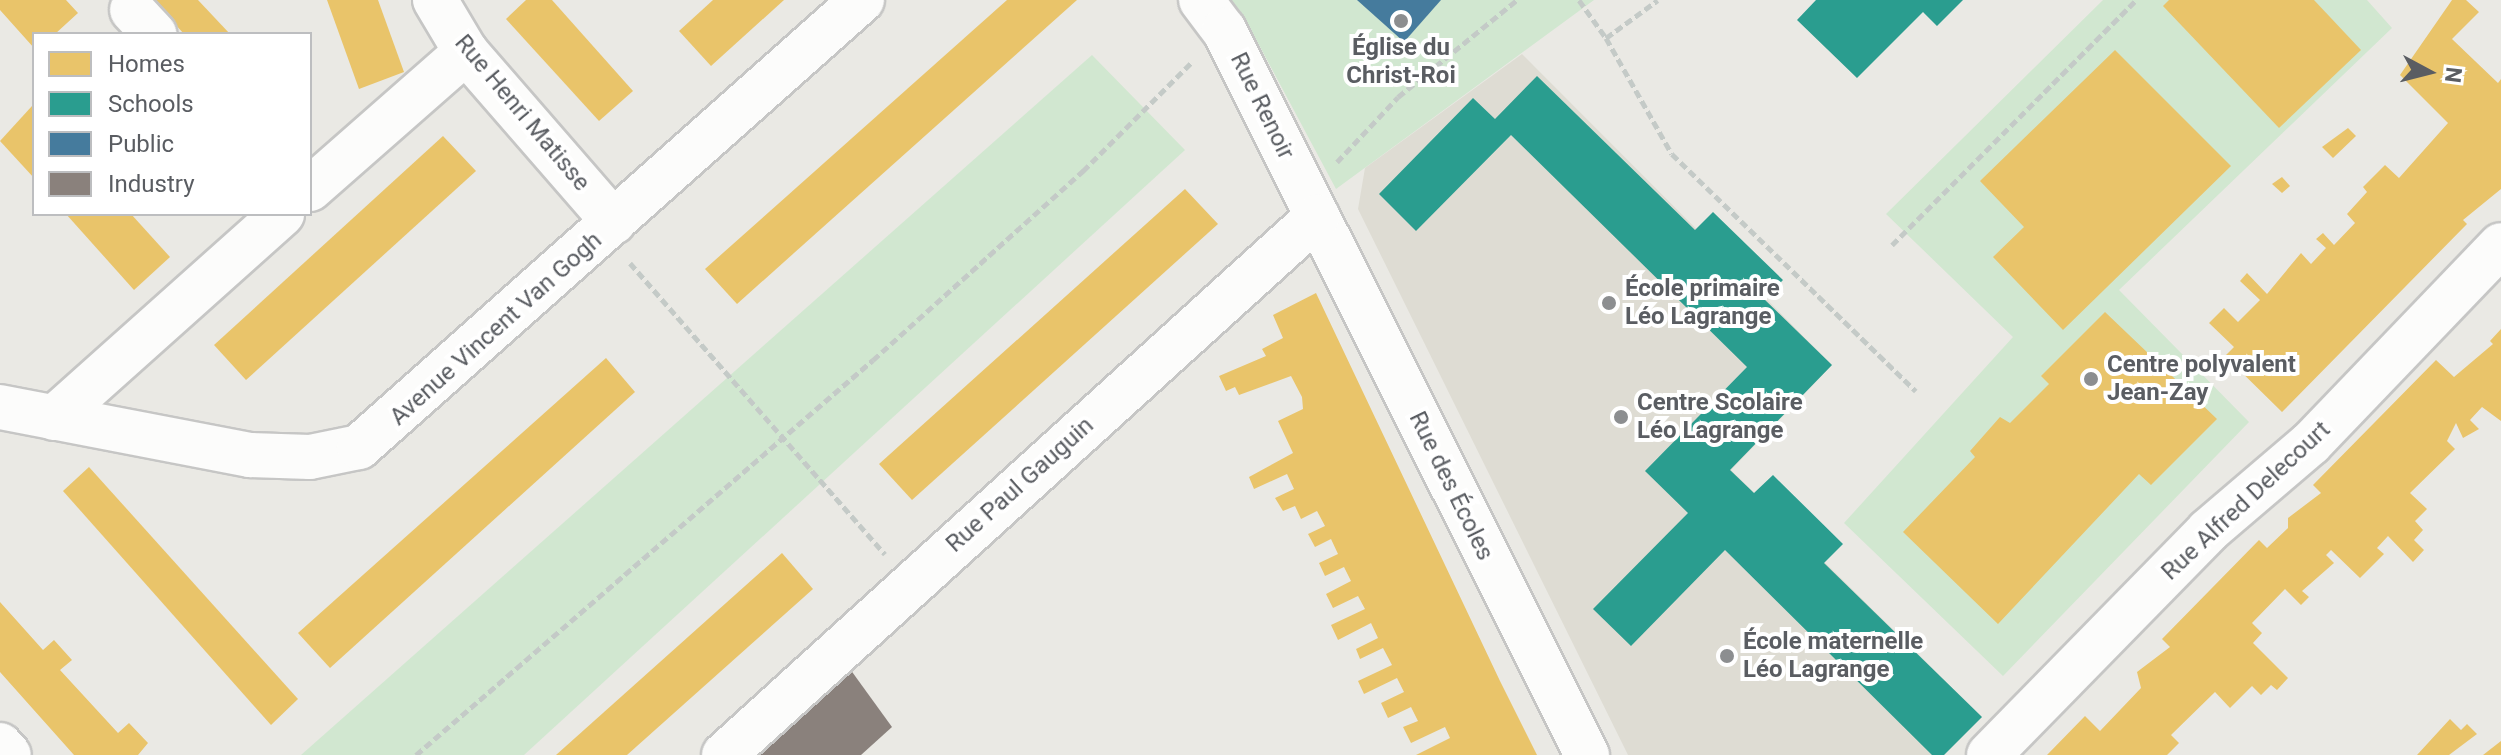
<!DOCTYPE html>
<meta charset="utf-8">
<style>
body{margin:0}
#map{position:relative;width:2501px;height:755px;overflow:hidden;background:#eae9e4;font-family:Roboto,sans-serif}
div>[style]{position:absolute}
.education>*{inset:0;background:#dedcd3}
.green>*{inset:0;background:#d1e7d0}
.homes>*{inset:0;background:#e9c46a}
.schools>*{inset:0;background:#2a9d8f}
.public>*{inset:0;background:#457b9d}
.industry>*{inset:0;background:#8a817c}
.path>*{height:5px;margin-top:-2.5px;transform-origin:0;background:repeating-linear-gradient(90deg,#c4cac7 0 8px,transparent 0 12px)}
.roads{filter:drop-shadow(2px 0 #c6c6c5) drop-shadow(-2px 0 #c6c6c5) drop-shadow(0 2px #c6c6c5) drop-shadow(0 -2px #c6c6c5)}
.minor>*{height:44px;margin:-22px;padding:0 22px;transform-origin:22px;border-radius:22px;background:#fcfcfb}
.dots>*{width:22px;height:22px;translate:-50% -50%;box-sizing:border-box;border:4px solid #fff;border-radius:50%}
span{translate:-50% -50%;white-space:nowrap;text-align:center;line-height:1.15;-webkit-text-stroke:8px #fff;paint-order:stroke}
.poi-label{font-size:24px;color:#5a5d62;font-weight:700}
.left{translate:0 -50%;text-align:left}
.street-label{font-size:24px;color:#5a5d62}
.legend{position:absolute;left:32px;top:32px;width:280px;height:184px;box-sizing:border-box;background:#fff;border:2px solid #bdbec0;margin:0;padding:10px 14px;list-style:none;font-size:24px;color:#5a5d62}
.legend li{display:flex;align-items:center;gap:16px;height:40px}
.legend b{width:40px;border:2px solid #bdbec0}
.north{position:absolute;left:2389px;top:32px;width:80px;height:80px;-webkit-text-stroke:6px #fff;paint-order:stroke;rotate:97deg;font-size:22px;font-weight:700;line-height:32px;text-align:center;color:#5a5d62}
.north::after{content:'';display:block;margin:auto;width:28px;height:36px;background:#5a5d62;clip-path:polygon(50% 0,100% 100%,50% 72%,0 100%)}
</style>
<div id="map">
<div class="education">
<div style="clip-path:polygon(1522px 54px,1832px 365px,1731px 470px,1982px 717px,1944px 755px,1628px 755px,1358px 209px,1365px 168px)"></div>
</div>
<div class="green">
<div style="clip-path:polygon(1225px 0,1594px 0,1336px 189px,1251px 30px)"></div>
<div style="clip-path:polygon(2103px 0,2367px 0,2392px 28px,2119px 290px,2249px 422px,2003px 676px,1844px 523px,2013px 337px,1886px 214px)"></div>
<div style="clip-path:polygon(1092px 55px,1185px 150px,524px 755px,301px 755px)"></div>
</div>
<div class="homes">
<div style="clip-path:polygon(0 0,66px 0,78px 13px,55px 34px,34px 34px,34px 48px,0 10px)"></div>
<div style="clip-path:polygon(153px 0,198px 0,230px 34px,184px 34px)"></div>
<div style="clip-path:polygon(327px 0,378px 0,404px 72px,359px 89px)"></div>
<div style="clip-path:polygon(526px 0,552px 0,633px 91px,599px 121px,506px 19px)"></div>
<div style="clip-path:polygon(713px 0,784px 0,711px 66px,679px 31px)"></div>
<div style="clip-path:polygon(1007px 0,1077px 0,737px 304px,705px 269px)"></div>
<div style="clip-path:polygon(2169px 0,2314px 0,2361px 50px,2279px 128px,2163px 6px)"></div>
<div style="clip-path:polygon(2452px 0,2466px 0,2479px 12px,2452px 39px,2498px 83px,2501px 79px,2501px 189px,2463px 220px,2467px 224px,2282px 412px,2225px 356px,2234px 347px,2209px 323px,2224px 308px,2238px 322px,2260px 300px,2240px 281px,2247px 273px,2267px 294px,2301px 253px,2311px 264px,2326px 248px,2316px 239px,2323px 233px,2334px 245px,2355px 223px,2347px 214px,2367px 192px,2363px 187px,2385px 165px,2399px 178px,2448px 123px,2400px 75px)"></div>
<div style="clip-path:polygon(2115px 50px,2231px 166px,2063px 330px,1993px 257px,2024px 227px,1980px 181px)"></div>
<div style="clip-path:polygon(32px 106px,34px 108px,34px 178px,0 141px)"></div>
<div style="clip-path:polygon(2348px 128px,2356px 136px,2333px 158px,2322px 147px)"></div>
<div style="clip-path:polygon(443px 136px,476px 171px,246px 380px,214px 345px)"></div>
<div style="clip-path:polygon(2282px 177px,2290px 186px,2282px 193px,2272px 184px)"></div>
<div style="clip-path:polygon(1185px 189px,1218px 224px,912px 500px,879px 464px)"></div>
<div style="clip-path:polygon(66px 214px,131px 214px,170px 257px,134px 290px)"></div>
<div style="clip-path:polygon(1316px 293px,1500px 681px,1537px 755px,1416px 755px,1450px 738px,1445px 727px,1411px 743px,1403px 727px,1418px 721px,1411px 707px,1388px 718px,1381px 703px,1404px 692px,1397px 678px,1364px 694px,1358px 681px,1392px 665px,1383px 648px,1360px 659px,1356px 649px,1378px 638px,1371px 623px,1338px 640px,1331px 625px,1365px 609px,1358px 596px,1333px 608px,1326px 594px,1351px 581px,1344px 567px,1325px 576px,1319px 563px,1338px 554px,1331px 539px,1315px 547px,1308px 534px,1325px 526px,1317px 511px,1301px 519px,1295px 506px,1283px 511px,1275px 498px,1294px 489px,1287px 474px,1254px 489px,1249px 477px,1293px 453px,1278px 421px,1303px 409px,1302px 397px,1291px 376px,1239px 395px,1235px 387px,1226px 391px,1219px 376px,1266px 356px,1262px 349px,1283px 338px,1273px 315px)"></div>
<div style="clip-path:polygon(2105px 312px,2217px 419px,2151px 485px,2139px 474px,1998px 624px,1903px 532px,1975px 457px,1970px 451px,2000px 417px,2010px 423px,2049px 384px,2041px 376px)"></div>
<div style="clip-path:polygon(2501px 329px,2501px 421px,2482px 407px,2470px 420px,2479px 429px,2463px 438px,2456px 423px,2447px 441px,2455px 449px,2410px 493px,2427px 509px,2415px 521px,2423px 530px,2414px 540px,2424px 550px,2413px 562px,2388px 536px,2377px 548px,2384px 554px,2360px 578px,2331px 550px,2326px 555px,2334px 563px,2302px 591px,2309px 597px,2301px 605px,2285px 589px,2252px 623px,2262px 633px,2253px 643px,2288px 678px,2277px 690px,2271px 685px,2261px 695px,2252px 686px,2230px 708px,2215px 692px,2171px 735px,2179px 743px,2167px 755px,2047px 755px,2085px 716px,2100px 731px,2141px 688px,2137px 672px,2170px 647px,2162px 639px,2259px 540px,2267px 548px,2288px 528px,2288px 518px,2321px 493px,2313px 485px,2436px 360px,2454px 377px,2493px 344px,2490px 341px)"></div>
<div style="clip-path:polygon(606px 358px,635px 392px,330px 668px,298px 633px)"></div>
<div style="clip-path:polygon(89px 467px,298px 699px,271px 725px,63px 491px)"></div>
<div style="clip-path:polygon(782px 553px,813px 589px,627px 755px,556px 755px)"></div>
<div style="clip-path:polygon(0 602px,43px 650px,54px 640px,72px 660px,60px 670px,118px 733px,129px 723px,148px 743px,138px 755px,74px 755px,0 672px)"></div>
<div style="clip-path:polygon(2450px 719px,2461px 730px,2467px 724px,2477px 734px,2449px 755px,2417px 755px)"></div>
<div style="clip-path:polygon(2501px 741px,2501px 755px,2483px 755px)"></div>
</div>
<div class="schools">
<div style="clip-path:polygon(1816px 0,1963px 0,1937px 26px,1923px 12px,1857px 78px,1797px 20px)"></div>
<div style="clip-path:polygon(1537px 76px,1695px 230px,1713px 212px,1783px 280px,1764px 299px,1832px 365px,1730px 470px,1754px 493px,1773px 475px,1843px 544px,1824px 563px,1982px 717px,1944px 755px,1932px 755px,1725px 550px,1631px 646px,1593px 609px,1688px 513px,1645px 471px,1747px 367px,1511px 135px,1416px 231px,1379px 194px,1473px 98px,1495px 119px)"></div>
</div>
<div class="public">
<div style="clip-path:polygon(1357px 0,1441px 0,1404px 42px)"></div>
</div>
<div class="industry">
<div style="clip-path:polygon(850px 669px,892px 727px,861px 755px,754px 755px)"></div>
</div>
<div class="path">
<div style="left:1579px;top:0;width:47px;rotate:54.6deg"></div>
<div style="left:1606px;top:38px;width:64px;rotate:-36.2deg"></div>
<div style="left:1606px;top:38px;width:133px;rotate:60.4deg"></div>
<div style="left:1672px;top:154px;width:340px;rotate:44.2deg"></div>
<div style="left:1337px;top:162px;width:89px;rotate:-46.8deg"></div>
<div style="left:1398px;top:97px;width:154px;rotate:-39.2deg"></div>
<div style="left:1892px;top:245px;width:346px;rotate:-45.1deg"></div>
<div style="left:630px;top:263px;width:387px;rotate:48.8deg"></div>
<div style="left:416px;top:755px;width:604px;rotate:-40.84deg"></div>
<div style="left:873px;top:360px;width:283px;rotate:-42deg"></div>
<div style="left:1083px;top:171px;width:154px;rotate:-45deg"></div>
</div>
<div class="roads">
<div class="minor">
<div style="left:435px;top:0;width:61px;rotate:59.2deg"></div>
<div style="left:466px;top:52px;width:225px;rotate:49deg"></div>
<div style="left:1201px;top:0;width:38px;rotate:53deg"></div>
<div style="left:1224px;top:30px;width:811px;rotate:63.4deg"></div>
<div style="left:132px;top:10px;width:33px;rotate:47deg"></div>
<div style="left:310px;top:189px;width:208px;rotate:-41.3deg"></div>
<div style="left:0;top:407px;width:255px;rotate:10.9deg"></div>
<div style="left:250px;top:455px;width:60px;rotate:1.9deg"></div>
<div style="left:310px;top:457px;width:50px;rotate:-11.5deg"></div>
<div style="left:359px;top:447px;width:673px;rotate:-41.63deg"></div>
<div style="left:54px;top:418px;width:306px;rotate:-41.8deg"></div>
<div style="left:0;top:745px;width:13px;rotate:48deg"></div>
<div style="left:724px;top:755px;width:801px;rotate:-42.22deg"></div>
<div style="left:1989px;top:755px;width:313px;rotate:-45.6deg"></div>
<div style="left:2208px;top:531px;width:135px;rotate:-40.5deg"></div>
<div style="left:2311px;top:443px;width:274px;rotate:-46.2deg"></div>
</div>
</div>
<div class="dots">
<div style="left:1401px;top:21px;background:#8c8e90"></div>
<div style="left:1609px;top:303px;background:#8c8e90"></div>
<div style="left:2091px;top:379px;background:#8c8e90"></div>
<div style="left:1621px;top:417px;background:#8c8e90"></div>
<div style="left:1727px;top:656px;background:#8c8e90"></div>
</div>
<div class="poi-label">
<span style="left:1401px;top:62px">Église du<br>Christ-Roi</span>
<span class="left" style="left:1625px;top:303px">École primaire<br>Léo Lagrange</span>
<span class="left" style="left:2107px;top:379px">Centre polyvalent<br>Jean-Zay</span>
<span class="left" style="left:1637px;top:417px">Centre Scolaire<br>Léo Lagrange</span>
<span class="left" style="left:1743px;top:656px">École maternelle<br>Léo Lagrange</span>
</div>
<div class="street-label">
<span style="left:1262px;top:106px;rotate:64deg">Rue Renoir</span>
<span style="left:522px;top:113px;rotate:50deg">Rue Henri Matisse</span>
<span style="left:496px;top:329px;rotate:-42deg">Avenue Vincent Van Gogh</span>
<span style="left:1020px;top:485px;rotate:-42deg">Rue Paul Gauguin</span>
<span style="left:1451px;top:486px;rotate:64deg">Rue des Écoles</span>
<span style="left:2246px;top:501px;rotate:-43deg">Rue Alfred Delecourt</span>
</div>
<ul class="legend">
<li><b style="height:22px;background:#e9c46a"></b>Homes</li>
<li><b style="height:22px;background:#2a9d8f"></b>Schools</li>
<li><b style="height:22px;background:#457b9d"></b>Public</li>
<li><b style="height:22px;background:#8a817c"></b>Industry</li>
</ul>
<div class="north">N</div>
</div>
